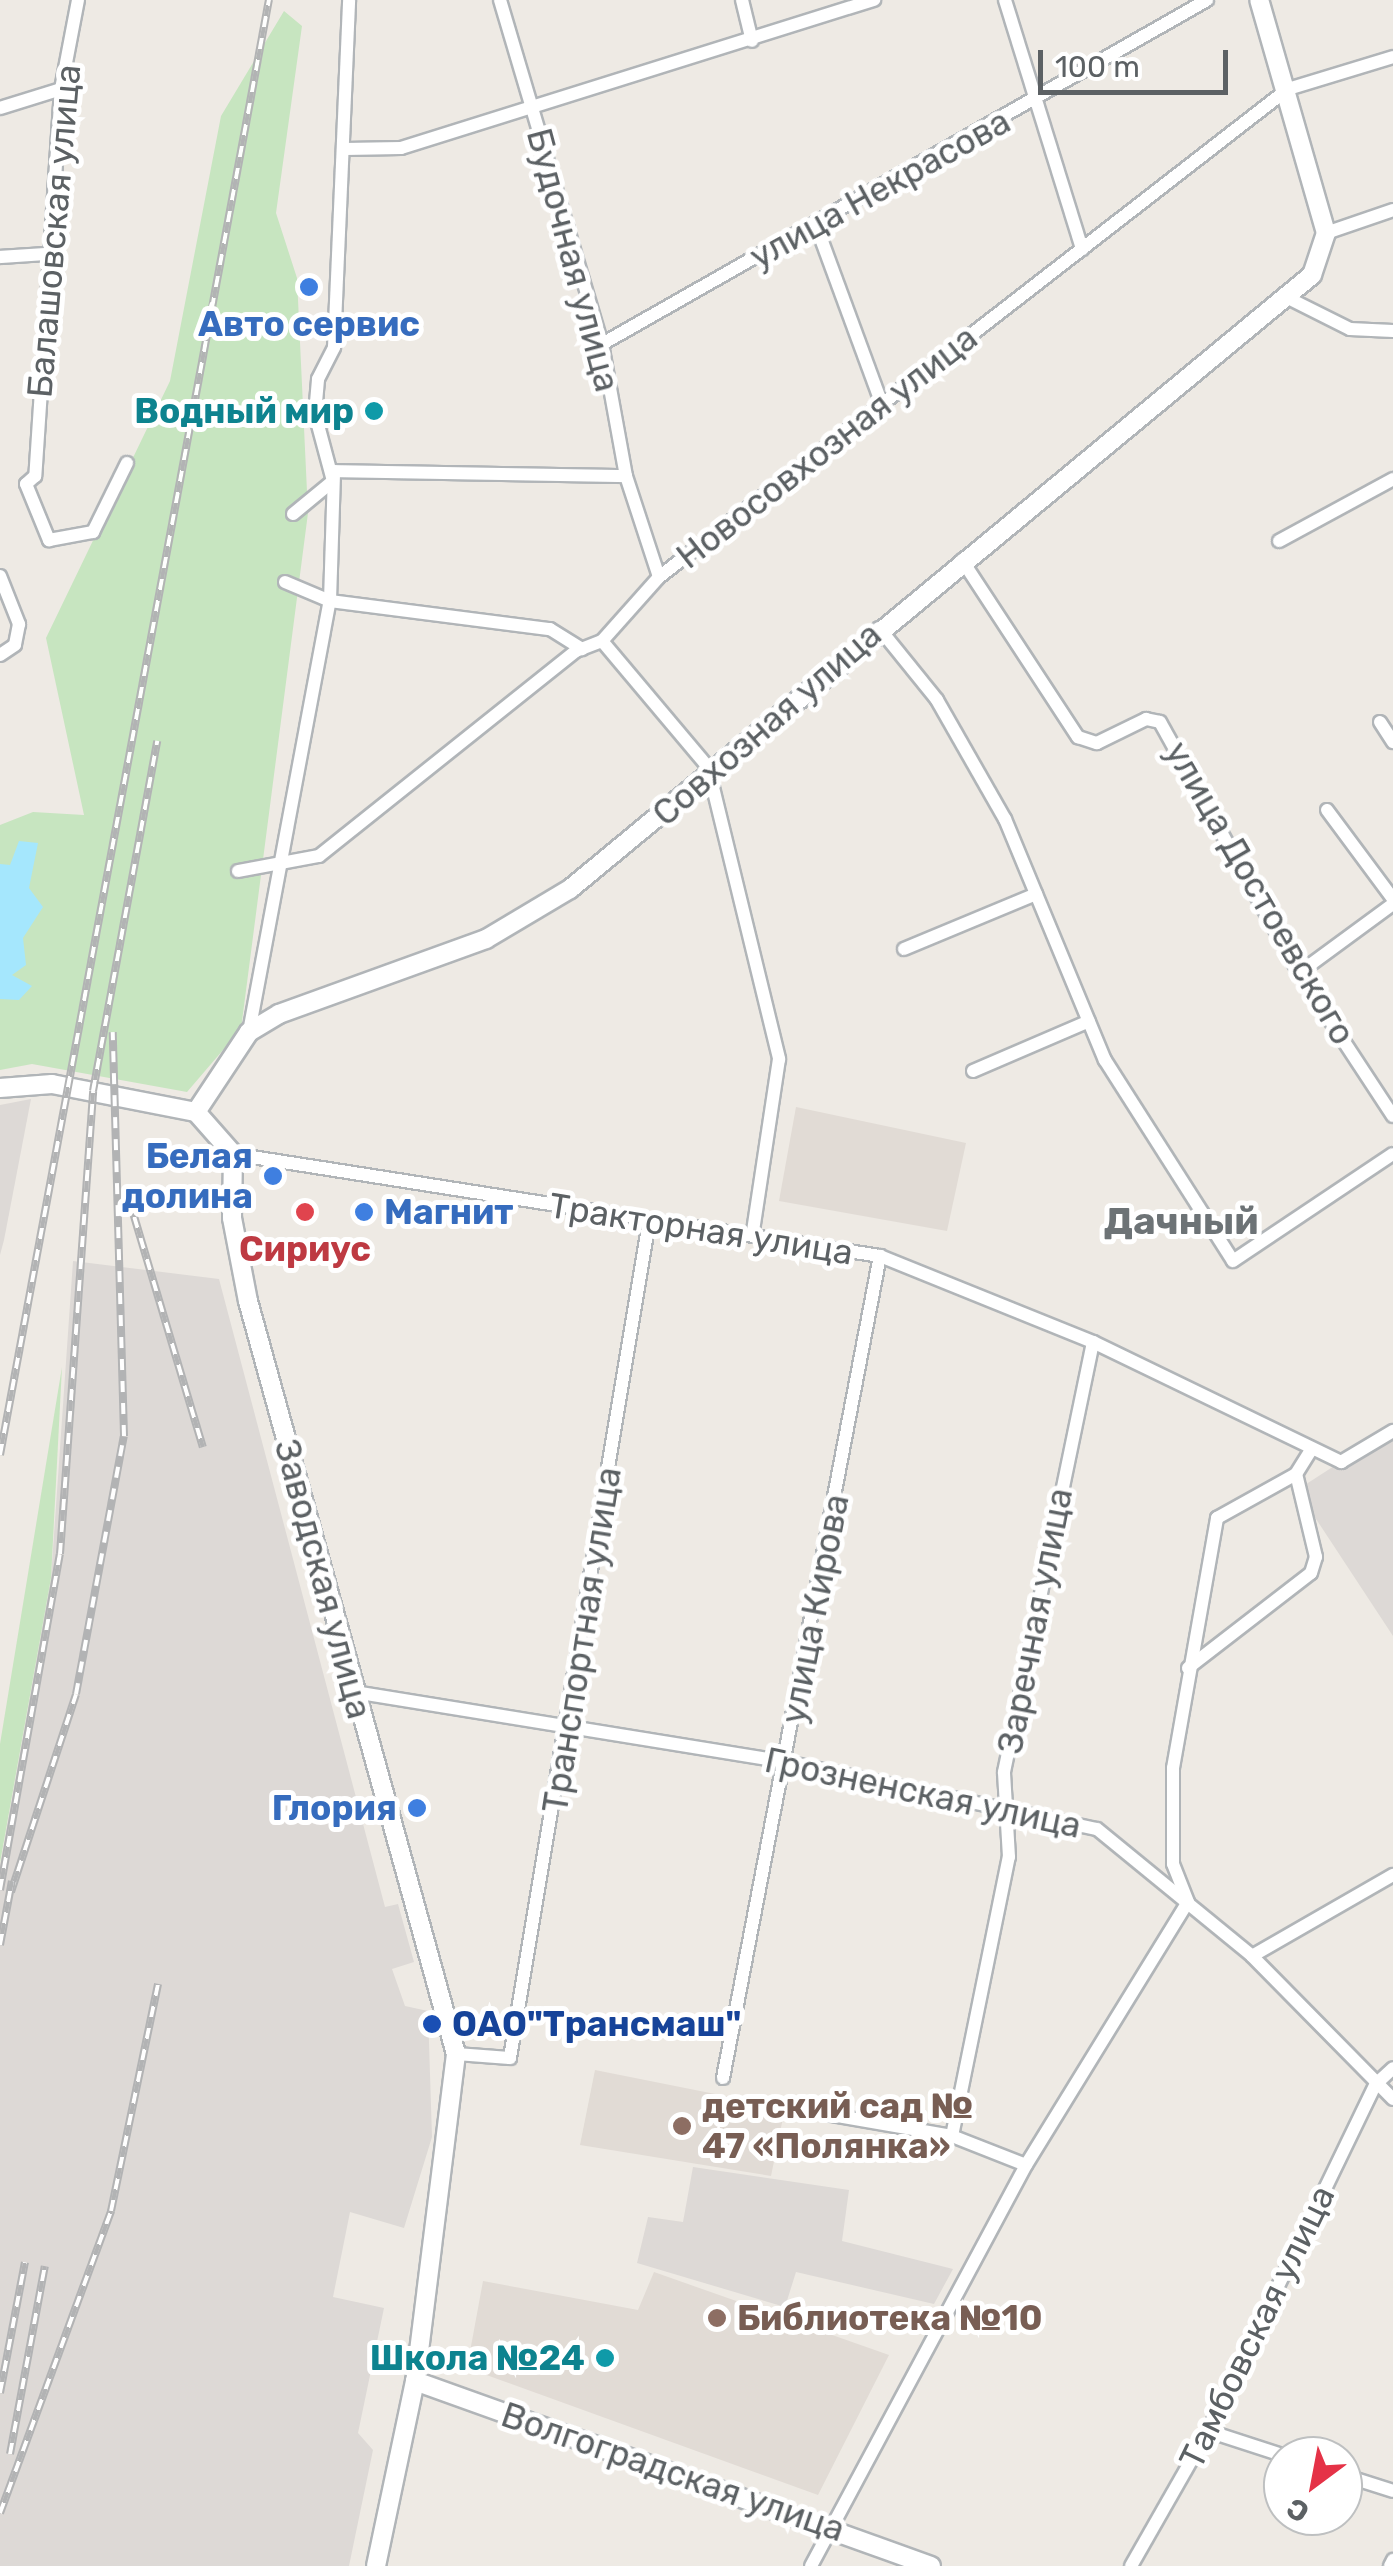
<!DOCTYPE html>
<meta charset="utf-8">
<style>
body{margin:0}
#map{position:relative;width:1393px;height:2566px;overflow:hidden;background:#eeeae4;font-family:Rubik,sans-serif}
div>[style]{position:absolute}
.industrial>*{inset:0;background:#ddd9d6}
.education>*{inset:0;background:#e1dbd5}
.green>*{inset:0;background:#c7e5c0}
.water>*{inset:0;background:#a5e7fd}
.roads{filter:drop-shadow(2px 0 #b1b5b8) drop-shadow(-2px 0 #b1b5b8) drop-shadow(0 2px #b1b5b8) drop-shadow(0 -2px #b1b5b8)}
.minor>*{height:12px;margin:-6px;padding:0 6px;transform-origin:6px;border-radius:6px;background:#fff}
.tertiary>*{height:18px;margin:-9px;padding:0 9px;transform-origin:9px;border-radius:9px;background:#fff}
.rail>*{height:8px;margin-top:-4px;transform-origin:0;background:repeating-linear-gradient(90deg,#fff 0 11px,#b2b3b4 0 22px);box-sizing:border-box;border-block:2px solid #b2b3b4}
.dots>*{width:28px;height:28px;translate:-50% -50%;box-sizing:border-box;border:5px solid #fff;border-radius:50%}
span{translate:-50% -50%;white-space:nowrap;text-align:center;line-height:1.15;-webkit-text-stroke:10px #fff;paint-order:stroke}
.street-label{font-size:35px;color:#5c6164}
.shop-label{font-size:35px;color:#366cbe;font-weight:700}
.right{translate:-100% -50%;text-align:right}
.left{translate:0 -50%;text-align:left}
.culture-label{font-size:35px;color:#0d838f;font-weight:700}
.health-label{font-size:35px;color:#be3a42;font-weight:700}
.transit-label{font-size:35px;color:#164399;font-weight:700}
.education-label{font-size:35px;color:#785e54;font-weight:700}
.neighbourhood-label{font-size:38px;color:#6d7376;font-weight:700}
.north{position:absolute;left:1263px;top:2436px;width:100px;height:100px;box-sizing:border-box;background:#fff;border:2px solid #bec0c1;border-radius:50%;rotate:212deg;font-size:28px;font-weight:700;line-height:40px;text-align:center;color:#5c6164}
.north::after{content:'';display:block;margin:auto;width:35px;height:45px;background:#e53247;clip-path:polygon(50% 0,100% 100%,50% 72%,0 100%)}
.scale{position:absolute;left:1038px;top:50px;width:190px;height:45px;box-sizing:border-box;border:5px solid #5c6164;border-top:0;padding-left:12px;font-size:30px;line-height:35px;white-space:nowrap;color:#5c6164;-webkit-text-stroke:8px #fff;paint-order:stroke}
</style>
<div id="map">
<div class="industrial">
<div style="clip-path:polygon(31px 1099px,4px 1240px,0 1255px,0 1105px)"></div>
<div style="clip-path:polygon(73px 1261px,219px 1279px,385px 1907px,398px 1904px,414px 1962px,392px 1969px,405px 2006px,428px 2011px,432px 2137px,404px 2228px,350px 2212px,333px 2297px,384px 2308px,358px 2433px,373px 2450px,349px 2566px,0 2566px,0 1866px,51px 1578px)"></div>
<div style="clip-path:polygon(1393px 1428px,1393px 1636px,1297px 1490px)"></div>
<div style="clip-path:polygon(693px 2167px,849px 2190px,842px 2241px,953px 2269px,934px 2304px,796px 2272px,785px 2307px,637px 2263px,648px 2217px,683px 2222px)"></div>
</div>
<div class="education">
<div style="clip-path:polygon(796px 1107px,966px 1143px,947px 1231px,779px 1201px)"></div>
<div style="clip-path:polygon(595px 2070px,785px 2108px,771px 2176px,580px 2145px)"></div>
<div style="clip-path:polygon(654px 2272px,889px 2355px,818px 2495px,467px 2368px,483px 2281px,638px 2310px)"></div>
</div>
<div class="green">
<div style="clip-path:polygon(284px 11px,302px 26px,276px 213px,297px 278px,308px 513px,241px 1029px,187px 1092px,32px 1064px,0 1070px,0 825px,33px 812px,84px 815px,46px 638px,170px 381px,221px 116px)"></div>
<div style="clip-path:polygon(62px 1367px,51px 1578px,0 1863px,0 1744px)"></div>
</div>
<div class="water">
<div style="clip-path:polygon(19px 841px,38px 843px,29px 888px,43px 907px,23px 938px,26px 965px,12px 975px,32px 986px,19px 1000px,0 999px,0 864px,10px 865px)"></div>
</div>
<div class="roads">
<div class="minor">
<div style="left:78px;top:0;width:91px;rotate:100.8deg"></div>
<div style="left:61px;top:89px;width:388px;rotate:93.8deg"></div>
<div style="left:35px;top:476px;width:12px;rotate:138deg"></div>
<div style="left:26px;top:484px;width:61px;rotate:67.7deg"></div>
<div style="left:49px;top:540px;width:45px;rotate:-10.3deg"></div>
<div style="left:93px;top:532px;width:77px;rotate:-63.8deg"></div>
<div style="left:500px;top:0;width:359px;rotate:73.5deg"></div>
<div style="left:602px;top:344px;width:134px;rotate:79.7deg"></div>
<div style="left:626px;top:476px;width:106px;rotate:71.9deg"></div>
<div style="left:742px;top:0;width:42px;rotate:76.3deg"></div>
<div style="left:1005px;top:0;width:261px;rotate:72.8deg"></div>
<div style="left:0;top:108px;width:64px;rotate:-17.3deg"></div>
<div style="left:345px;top:149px;width:56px;rotate:-1deg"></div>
<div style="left:401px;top:148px;width:496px;rotate:-17.4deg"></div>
<div style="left:816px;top:225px;width:191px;rotate:69.8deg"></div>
<div style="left:1326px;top:233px;width:71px;rotate:-18.9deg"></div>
<div style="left:0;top:257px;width:47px;rotate:-3.7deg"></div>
<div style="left:1288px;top:298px;width:69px;rotate:26.6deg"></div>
<div style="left:1350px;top:329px;width:43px;rotate:2.7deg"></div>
<div style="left:602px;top:344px;width:696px;rotate:-29.62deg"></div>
<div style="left:293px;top:514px;width:52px;rotate:-39.5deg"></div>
<div style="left:333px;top:481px;width:69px;rotate:-105deg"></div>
<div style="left:315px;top:414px;width:35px;rotate:-85deg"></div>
<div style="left:318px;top:379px;width:36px;rotate:-63deg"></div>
<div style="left:334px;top:347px;width:347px;rotate:-87.5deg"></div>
<div style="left:1279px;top:541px;width:130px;rotate:-28.5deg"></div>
<div style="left:962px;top:560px;width:212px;rotate:56.8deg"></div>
<div style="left:1078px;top:737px;width:20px;rotate:18deg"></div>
<div style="left:1097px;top:743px;width:55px;rotate:-26.1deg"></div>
<div style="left:1146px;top:719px;width:14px;rotate:12deg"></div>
<div style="left:1160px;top:722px;width:287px;rotate:61deg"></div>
<div style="left:1299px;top:973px;width:171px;rotate:56.7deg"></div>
<div style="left:0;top:576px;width:52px;rotate:68.4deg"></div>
<div style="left:19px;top:624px;width:21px;rotate:101deg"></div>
<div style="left:15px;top:645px;width:18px;rotate:146deg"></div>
<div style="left:285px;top:582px;width:49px;rotate:22.9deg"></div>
<div style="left:330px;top:601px;width:222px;rotate:7.3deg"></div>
<div style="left:550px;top:629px;width:38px;rotate:32deg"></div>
<div style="left:879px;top:628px;width:92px;rotate:51.1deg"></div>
<div style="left:937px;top:700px;width:137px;rotate:60.3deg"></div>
<div style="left:1005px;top:819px;width:261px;rotate:67.5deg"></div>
<div style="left:1105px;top:1060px;width:238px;rotate:57.5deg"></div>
<div style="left:1233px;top:1261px;width:192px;rotate:-33.8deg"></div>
<div style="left:602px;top:641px;width:165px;rotate:49.9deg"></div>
<div style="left:708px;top:767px;width:301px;rotate:76.3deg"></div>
<div style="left:779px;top:1059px;width:174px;rotate:98.6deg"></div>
<div style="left:1380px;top:722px;width:24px;rotate:57deg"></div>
<div style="left:1327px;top:810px;width:111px;rotate:53.4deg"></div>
<div style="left:238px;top:871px;width:82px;rotate:-10.5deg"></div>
<div style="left:319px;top:856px;width:329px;rotate:-38.6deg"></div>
<div style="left:576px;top:651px;width:28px;rotate:-21deg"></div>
<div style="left:602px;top:641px;width:86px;rotate:-48.3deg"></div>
<div style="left:659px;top:577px;width:796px;rotate:-37.81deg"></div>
<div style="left:1288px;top:89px;width:110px;rotate:-16.9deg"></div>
<div style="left:904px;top:949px;width:143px;rotate:-22.6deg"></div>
<div style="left:1299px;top:973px;width:117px;rotate:-36.3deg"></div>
<div style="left:249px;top:1032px;width:439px;rotate:-79.4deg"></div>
<div style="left:330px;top:601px;width:130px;rotate:-88.2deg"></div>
<div style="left:334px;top:471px;width:292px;rotate:1deg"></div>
<div style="left:973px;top:1071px;width:126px;rotate:-23.3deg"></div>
<div style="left:233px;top:1154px;width:655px;rotate:8.96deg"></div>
<div style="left:880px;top:1256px;width:230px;rotate:22deg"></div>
<div style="left:1093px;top:1342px;width:276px;rotate:25.8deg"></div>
<div style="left:1341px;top:1462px;width:61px;rotate:-30.8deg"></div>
<div style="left:1188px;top:1668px;width:155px;rotate:-37.7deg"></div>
<div style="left:1311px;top:1573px;width:17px;rotate:-73deg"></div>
<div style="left:1316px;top:1557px;width:85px;rotate:-103.5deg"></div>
<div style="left:354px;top:1692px;width:438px;rotate:9.2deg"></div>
<div style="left:786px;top:1762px;width:318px;rotate:12.2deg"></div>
<div style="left:1097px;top:1829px;width:200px;rotate:39.3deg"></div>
<div style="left:1252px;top:1956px;width:201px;rotate:45.4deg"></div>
<div style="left:1252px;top:1956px;width:163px;rotate:-29.9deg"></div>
<div style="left:456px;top:2054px;width:54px;rotate:4.2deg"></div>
<div style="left:510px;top:2058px;width:848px;rotate:-80.57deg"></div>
<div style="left:723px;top:2078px;width:837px;rotate:-79.19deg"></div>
<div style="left:803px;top:2110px;width:151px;rotate:9.9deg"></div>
<div style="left:952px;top:2136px;width:79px;rotate:21.4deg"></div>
<div style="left:952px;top:2136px;width:285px;rotate:-78.5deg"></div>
<div style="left:1009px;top:1857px;width:85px;rotate:-93.4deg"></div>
<div style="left:1004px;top:1772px;width:439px;rotate:-78.3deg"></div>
<div style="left:1208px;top:2431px;width:81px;rotate:18deg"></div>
<div style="left:1343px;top:2475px;width:52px;rotate:17.7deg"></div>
<div style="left:811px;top:2566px;width:455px;rotate:-61.8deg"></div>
<div style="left:1026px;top:2165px;width:309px;rotate:-58.4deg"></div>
<div style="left:1188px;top:1902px;width:41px;rotate:-111.5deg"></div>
<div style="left:1173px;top:1864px;width:96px;rotate:-90deg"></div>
<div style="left:1173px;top:1768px;width:254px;rotate:-80deg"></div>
<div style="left:1217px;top:1518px;width:90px;rotate:-29.1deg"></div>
<div style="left:1296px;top:1474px;width:26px;rotate:-58deg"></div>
<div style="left:1131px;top:2566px;width:155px;rotate:-60.3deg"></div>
<div style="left:1208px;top:2431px;width:386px;rotate:-64.2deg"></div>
<div style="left:1376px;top:2084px;width:23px;rotate:-43deg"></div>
<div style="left:1390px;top:2566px;width:7px;rotate:-63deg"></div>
</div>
<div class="tertiary">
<div style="left:0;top:1088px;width:52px;rotate:-4.4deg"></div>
<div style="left:52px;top:1084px;width:147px;rotate:11deg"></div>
<div style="left:196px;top:1112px;width:96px;rotate:-56.5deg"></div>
<div style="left:249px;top:1032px;width:35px;rotate:-31deg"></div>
<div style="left:279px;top:1014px;width:220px;rotate:-19.9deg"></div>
<div style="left:486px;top:939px;width:98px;rotate:-30.8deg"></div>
<div style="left:570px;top:889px;width:963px;rotate:-39.61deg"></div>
<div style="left:1312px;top:275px;width:44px;rotate:-71.6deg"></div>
<div style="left:1326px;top:233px;width:242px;rotate:-106deg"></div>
<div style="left:196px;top:1112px;width:56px;rotate:48.6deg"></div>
<div style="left:233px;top:1154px;width:64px;rotate:90.9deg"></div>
<div style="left:232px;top:1218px;width:85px;rotate:79.1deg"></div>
<div style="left:248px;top:1301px;width:781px;rotate:74.56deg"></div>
<div style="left:456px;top:2054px;width:330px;rotate:97.1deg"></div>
<div style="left:415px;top:2381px;width:189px;rotate:101.9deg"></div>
<div style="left:415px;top:2381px;width:548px;rotate:19.72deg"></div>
</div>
</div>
<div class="rail">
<div style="left:128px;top:1196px;width:262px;rotate:73.4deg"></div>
<div style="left:0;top:1455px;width:1480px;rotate:-79.53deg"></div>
<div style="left:0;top:1890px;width:341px;rotate:-79.9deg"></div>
<div style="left:60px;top:1554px;width:464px;rotate:-85.9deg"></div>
<div style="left:93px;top:1091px;width:356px;rotate:-79.6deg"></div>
<div style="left:11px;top:1892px;width:208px;rotate:-71.8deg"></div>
<div style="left:76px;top:1694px;width:262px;rotate:-79.5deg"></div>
<div style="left:124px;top:1436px;width:404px;rotate:-91.6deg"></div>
<div style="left:0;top:1945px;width:65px;rotate:-79.4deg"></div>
<div style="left:0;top:2393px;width:133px;rotate:-79.2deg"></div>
<div style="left:10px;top:2454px;width:191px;rotate:-79.5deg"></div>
<div style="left:0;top:2513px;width:322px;rotate:-69.8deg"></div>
<div style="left:111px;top:2211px;width:232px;rotate:-78.3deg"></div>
</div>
<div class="dots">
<div style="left:309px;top:287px;background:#3f7fe0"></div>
<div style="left:374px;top:411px;background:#0f9aa8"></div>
<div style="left:273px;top:1176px;background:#3f7fe0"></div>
<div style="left:305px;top:1212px;background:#e0444e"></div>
<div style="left:364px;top:1212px;background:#3f7fe0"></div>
<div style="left:417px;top:1808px;background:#3f7fe0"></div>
<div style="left:432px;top:2024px;background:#1a4fb4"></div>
<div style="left:682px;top:2126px;background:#8d6e63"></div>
<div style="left:717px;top:2318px;background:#8d6e63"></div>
<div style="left:605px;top:2358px;background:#0f9aa8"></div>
</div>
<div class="street-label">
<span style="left:880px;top:189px;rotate:-29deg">улица Некрасова</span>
<span style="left:54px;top:231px;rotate:-85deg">Балашовская улица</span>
<span style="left:573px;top:260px;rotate:75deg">Будочная улица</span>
<span style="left:827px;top:447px;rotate:-38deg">Новосовхозная улица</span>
<span style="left:767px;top:724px;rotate:-41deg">Совхозная улица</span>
<span style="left:1260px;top:893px;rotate:60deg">улица Достоевского</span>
<span style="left:701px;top:1229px;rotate:9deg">Тракторная улица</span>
<span style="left:323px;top:1579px;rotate:75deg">Заводская улица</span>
<span style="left:815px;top:1609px;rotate:-79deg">улица Кирова</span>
<span style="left:1035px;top:1621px;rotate:-79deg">Заречная улица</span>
<span style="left:582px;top:1640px;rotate:-81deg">Транспортная улица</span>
<span style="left:923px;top:1793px;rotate:12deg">Грозненская улица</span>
<span style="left:1257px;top:2327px;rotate:-64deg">Тамбовская улица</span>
<span style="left:673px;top:2472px;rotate:19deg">Волгоградская улица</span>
</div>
<div class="shop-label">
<span style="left:309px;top:324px">Авто сервис</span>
<span class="right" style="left:253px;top:1176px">Белая<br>долина</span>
<span class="left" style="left:384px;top:1212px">Магнит</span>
<span class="right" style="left:397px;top:1808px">Глория</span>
</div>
<div class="culture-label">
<span class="right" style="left:354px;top:411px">Водный мир</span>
<span class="right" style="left:585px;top:2358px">Школа №24</span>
</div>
<div class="health-label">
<span style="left:305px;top:1249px">Сириус</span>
</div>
<div class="transit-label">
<span class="left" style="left:452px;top:2024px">ОАО"Трансмаш"</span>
</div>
<div class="education-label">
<span class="left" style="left:702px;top:2126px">детский сад №<br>47 «Полянка»</span>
<span class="left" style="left:737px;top:2318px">Библиотека №10</span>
</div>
<div class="neighbourhood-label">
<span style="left:1181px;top:1222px">Дачный</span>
</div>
<div class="north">С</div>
<div class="scale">100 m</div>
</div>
